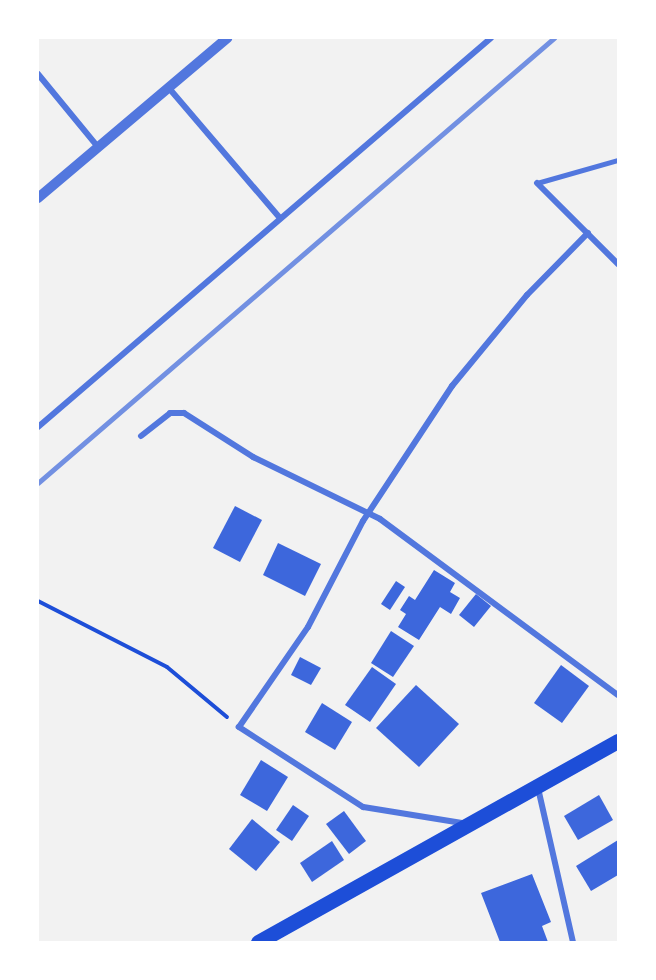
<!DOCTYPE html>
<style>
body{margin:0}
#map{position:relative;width:656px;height:980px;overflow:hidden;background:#f2f2f2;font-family:Roboto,sans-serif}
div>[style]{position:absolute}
.building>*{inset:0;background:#3d67dc}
.path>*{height:4px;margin:-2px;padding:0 2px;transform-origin:2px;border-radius:2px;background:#1d4ed8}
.service>*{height:4.5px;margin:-2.25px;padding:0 2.25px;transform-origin:2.25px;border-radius:2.25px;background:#5277de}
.minor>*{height:6px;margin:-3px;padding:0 3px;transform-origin:3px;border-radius:3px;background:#5277de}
.tertiary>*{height:10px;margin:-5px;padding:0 5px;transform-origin:5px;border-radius:5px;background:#5277de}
.primary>*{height:15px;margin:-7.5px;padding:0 7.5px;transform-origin:7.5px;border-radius:7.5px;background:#1d4ed8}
.rail>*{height:4.5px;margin:-2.25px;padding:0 2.25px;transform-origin:2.25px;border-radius:2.25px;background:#7290e2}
span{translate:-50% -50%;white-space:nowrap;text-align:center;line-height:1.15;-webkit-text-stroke:5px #fff;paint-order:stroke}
.frame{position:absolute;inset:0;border:39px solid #fff;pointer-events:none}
</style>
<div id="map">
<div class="building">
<div style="clip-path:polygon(235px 506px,262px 520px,240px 562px,213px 548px)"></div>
<div style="clip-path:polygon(278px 543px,321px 564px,305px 596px,263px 575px)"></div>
<div style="clip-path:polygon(434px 570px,455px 583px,450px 592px,460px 598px,451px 614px,440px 607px,419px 640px,398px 627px,406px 614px,400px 610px,409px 596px,415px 600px)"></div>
<div style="clip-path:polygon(396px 581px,405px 587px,390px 610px,381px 604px)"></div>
<div style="clip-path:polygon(476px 594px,491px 606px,474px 627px,459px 615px)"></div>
<div style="clip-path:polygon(391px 631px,414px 646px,393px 677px,371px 663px)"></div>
<div style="clip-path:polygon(300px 657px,321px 668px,311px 685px,291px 675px)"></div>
<div style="clip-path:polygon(561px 665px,589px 686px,562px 723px,534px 703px)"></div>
<div style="clip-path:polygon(372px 667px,396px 684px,370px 722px,345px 705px)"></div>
<div style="clip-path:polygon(416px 685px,459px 724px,419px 767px,376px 728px)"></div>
<div style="clip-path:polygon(322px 703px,352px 722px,335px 750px,305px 732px)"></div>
<div style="clip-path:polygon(261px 760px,288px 777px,267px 811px,240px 795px)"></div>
<div style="clip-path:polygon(599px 795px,613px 820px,578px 840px,564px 816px)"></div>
<div style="clip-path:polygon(293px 805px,309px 816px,292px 841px,276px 830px)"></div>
<div style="clip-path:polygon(344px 811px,366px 841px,349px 854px,326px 824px)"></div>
<div style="clip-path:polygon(252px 819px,280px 842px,256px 871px,229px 849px)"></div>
<div style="clip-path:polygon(618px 840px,618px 875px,591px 891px,576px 866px)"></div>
<div style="clip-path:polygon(332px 841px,344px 860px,312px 882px,300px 863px)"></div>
<div style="clip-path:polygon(532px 874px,551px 922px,542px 926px,548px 942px,500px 942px,481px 893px)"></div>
</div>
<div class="path">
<div style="left:38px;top:601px;width:145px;rotate:27.1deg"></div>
<div style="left:167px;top:667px;width:78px;rotate:39.8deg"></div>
</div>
<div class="service">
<div style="left:537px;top:183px;width:84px;rotate:-15.9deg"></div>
</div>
<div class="minor">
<div style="left:38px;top:74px;width:94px;rotate:50.6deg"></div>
<div style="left:168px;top:87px;width:172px;rotate:49.5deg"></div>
<div style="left:537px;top:183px;width:115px;rotate:45deg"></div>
<div style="left:38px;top:427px;width:597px;rotate:-40.65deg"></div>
<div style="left:141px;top:436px;width:37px;rotate:-38deg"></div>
<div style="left:170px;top:413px;width:14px"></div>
<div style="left:184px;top:413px;width:82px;rotate:32.5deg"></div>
<div style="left:253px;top:457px;width:141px;rotate:26deg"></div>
<div style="left:380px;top:519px;width:296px;rotate:36.5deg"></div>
<div style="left:538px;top:788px;width:158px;rotate:77.2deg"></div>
<div style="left:462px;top:823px;width:100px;rotate:-170.8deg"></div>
<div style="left:363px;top:807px;width:148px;rotate:-147.2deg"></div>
<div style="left:239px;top:727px;width:121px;rotate:-55.4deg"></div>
<div style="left:308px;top:627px;width:119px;rotate:-62.6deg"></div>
<div style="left:363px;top:521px;width:162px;rotate:-56.6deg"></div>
<div style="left:452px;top:386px;width:118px;rotate:-50.5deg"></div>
<div style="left:527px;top:295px;width:87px;rotate:-45.5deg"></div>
</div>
<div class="tertiary">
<div style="left:38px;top:198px;width:248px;rotate:-40.2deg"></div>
</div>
<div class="primary">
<div style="left:258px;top:942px;width:412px;rotate:-29.2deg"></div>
</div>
<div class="rail">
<div style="left:38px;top:483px;width:681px;rotate:-40.77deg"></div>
</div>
<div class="frame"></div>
</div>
